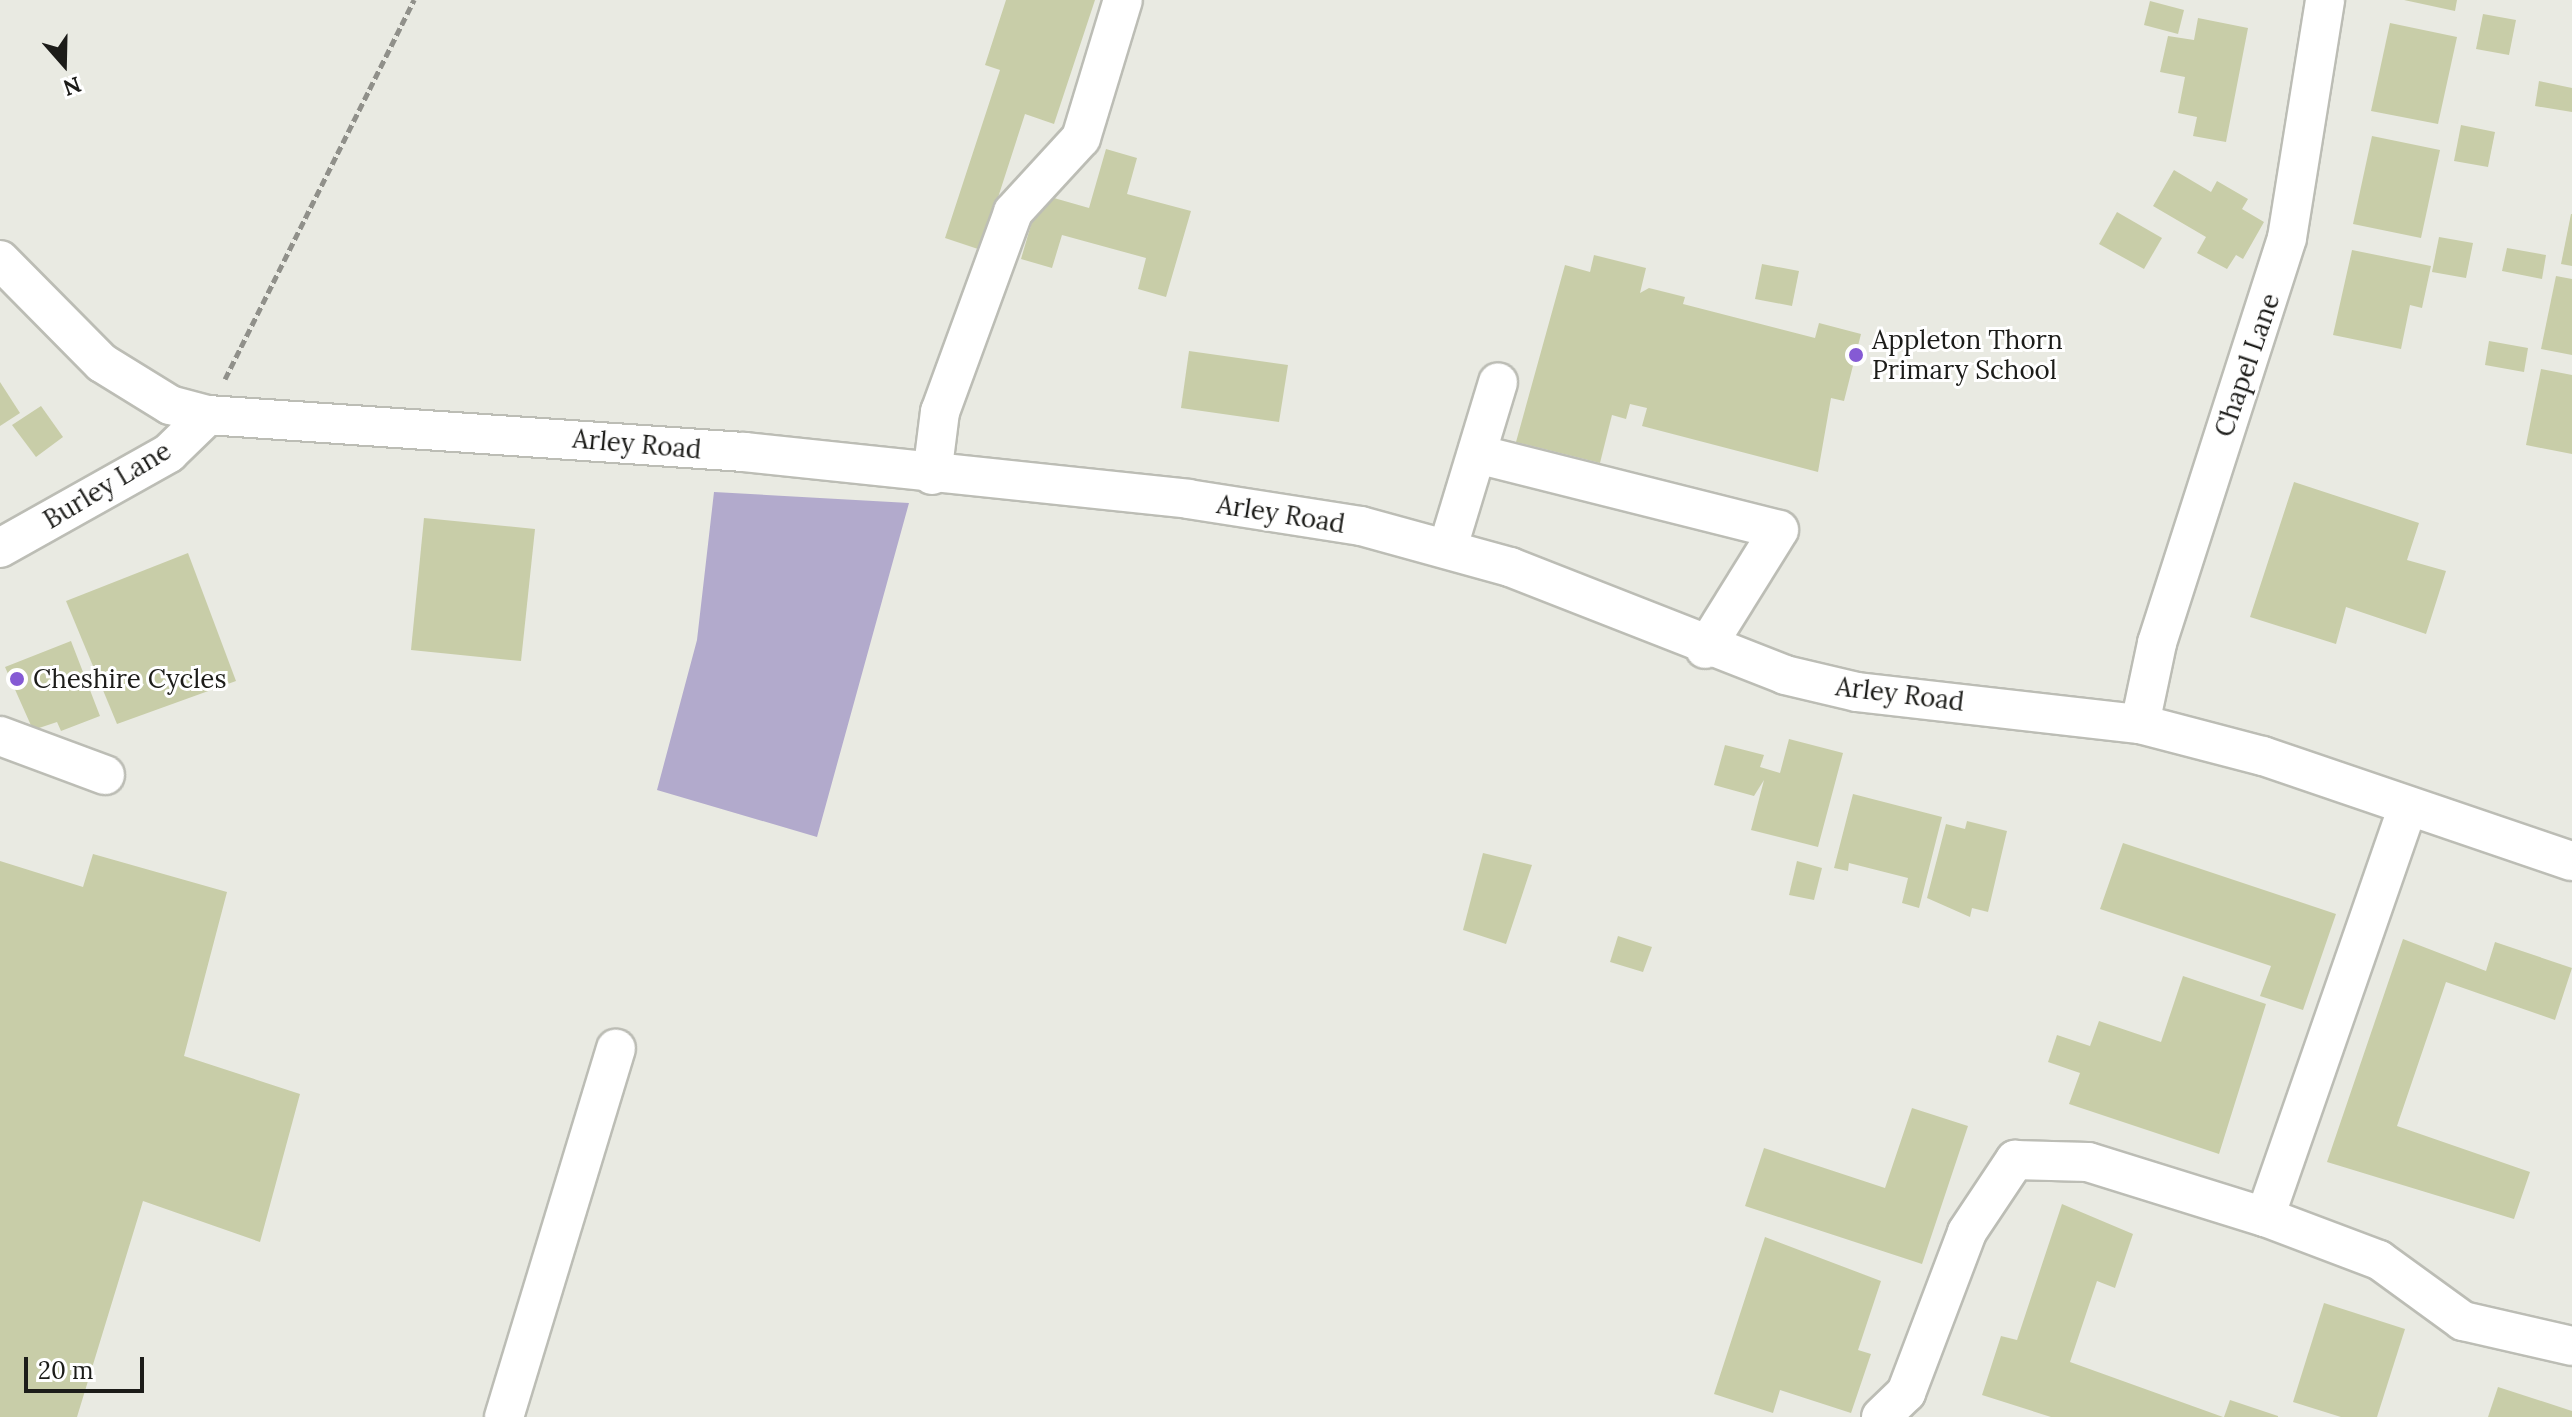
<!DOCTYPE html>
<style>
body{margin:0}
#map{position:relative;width:2572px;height:1417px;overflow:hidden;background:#e9eae2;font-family:Lora,serif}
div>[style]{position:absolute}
.forest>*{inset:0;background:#b2aacc}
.building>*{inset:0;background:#c8cda8}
.path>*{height:5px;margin-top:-2.5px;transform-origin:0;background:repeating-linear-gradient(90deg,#90908a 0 8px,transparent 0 12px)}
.roads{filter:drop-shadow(2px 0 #bcbdb5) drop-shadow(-2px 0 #bcbdb5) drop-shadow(0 2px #bcbdb5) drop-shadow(0 -2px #bcbdb5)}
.minor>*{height:38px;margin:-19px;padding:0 19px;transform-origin:19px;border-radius:19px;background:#fff}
.dots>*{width:22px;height:22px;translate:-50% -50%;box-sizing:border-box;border:4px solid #fff;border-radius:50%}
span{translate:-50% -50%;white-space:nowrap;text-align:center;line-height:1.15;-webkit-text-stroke:6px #fff;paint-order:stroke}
.poi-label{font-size:26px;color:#1c1c19}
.left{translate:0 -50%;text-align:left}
.street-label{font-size:26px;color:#1c1c19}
.north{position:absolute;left:24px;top:24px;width:80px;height:80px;-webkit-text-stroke:6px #fff;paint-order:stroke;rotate:160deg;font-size:22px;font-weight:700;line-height:32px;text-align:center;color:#1c1c19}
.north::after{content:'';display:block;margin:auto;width:28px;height:36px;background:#1c1c19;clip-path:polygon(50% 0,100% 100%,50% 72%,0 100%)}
.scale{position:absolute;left:24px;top:1357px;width:120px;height:36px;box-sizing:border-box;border:4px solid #1c1c19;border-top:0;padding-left:10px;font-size:24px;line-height:28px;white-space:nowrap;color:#1c1c19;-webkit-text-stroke:6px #fff;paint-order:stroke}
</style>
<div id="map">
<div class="forest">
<div style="clip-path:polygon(714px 492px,909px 503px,817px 837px,657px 790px,697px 640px)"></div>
</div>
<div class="building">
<div style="clip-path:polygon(1006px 0,1095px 0,1054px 124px,1025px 114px,981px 250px,945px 238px,1000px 70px,985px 65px)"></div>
<div style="clip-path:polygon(2404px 0,2457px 0,2455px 11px)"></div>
<div style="clip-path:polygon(2150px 1px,2184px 10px,2178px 34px,2144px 25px)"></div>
<div style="clip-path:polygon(2483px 14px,2516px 20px,2509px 55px,2476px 49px)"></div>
<div style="clip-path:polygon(2198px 18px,2248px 28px,2226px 142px,2193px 136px,2197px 117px,2178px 113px,2185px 77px,2160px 72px,2168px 36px,2194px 40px)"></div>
<div style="clip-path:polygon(2390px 23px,2457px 37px,2438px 124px,2371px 111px)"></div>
<div style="clip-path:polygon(2539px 81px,2572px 88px,2572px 112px,2535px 106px)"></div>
<div style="clip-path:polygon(2461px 125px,2495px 132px,2488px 167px,2454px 161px)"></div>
<div style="clip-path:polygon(2372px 136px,2440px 150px,2421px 238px,2353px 224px)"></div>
<div style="clip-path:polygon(1106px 149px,1137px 158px,1127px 194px,1191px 211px,1166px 297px,1138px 289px,1146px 258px,1062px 235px,1052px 268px,1021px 259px,1040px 194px,1089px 208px)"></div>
<div style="clip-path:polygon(2174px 170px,2211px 192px,2217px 181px,2248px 199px,2242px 209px,2264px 222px,2243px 259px,2236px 255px,2227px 269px,2197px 253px,2206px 237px,2153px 206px)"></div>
<div style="clip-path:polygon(2117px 212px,2162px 238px,2144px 269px,2099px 244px)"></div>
<div style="clip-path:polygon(2571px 214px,2572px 214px,2572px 266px,2561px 264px)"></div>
<div style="clip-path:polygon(2439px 237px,2473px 243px,2466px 278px,2432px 272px)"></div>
<div style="clip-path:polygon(2507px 248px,2546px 255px,2542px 279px,2502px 271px)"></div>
<div style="clip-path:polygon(2352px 250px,2431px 266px,2422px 308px,2410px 305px,2401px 349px,2333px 335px)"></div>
<div style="clip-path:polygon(1594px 255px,1646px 268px,1640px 293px,1649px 288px,1685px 297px,1683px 304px,1815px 338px,1819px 323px,1861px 334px,1844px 401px,1831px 398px,1818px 472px,1642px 426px,1647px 408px,1630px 404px,1626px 419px,1612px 415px,1600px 463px,1516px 442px,1565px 265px,1590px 272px)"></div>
<div style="clip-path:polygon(1762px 264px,1799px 271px,1792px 306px,1755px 299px)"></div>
<div style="clip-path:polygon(2556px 276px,2572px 279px,2572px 355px,2541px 349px)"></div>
<div style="clip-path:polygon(2489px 341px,2528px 348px,2524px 372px,2485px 365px)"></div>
<div style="clip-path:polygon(1189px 351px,1288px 365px,1279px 422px,1181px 408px)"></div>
<div style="clip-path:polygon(2541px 369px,2572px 375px,2572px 454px,2526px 445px)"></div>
<div style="clip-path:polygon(0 382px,20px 413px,0 426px)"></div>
<div style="clip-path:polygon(41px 406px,63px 437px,36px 457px,12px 425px)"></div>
<div style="clip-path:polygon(2294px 482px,2419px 523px,2407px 560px,2446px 571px,2426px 634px,2346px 607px,2336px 644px,2250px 617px)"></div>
<div style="clip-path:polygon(424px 518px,535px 529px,521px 661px,411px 650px)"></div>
<div style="clip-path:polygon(188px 553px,236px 681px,117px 724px,66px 601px)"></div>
<div style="clip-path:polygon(71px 641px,100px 716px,61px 731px,57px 722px,33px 730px,5px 667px)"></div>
<div style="clip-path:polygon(1789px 739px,1843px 753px,1818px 847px,1751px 830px,1764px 780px,1754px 796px,1714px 785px,1725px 745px,1764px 755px,1760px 767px,1780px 773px)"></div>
<div style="clip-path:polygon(1853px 794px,1942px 817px,1919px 908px,1902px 903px,1908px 878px,1849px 863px,1848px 871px,1834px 868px)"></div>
<div style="clip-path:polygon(1967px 821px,2007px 831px,1988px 912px,1972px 908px,1970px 917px,1927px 898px,1946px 824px,1965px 829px)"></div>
<div style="clip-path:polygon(2123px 843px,2336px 914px,2303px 1010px,2260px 996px,2271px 966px,2100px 909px)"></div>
<div style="clip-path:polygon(1483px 853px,1532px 865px,1506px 944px,1463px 930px)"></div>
<div style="clip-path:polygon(93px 854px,227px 892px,184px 1056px,300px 1094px,260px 1242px,143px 1201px,77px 1417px,0 1417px,0 861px,83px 887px)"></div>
<div style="clip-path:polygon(1797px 861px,1822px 868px,1814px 900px,1789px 895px)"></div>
<div style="clip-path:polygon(1618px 936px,1652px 947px,1643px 972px,1610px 962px)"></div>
<div style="clip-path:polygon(2403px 939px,2486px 971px,2495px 942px,2572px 968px,2555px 1020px,2446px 982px,2397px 1126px,2530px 1172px,2514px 1219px,2327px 1162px)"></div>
<div style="clip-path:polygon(2183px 976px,2266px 1004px,2219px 1154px,2069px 1104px,2080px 1073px,2048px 1062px,2057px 1035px,2090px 1046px,2099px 1021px,2161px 1042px)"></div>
<div style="clip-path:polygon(1912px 1108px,1968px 1126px,1922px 1264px,1745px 1206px,1764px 1148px,1885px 1188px)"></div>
<div style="clip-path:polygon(2062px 1204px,2133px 1234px,2115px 1288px,2097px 1281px,2070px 1362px,2223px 1417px,2051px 1417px,1982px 1395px,2001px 1336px,2017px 1340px)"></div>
<div style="clip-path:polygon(1765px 1237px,1881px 1281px,1858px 1350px,1871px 1354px,1851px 1413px,1780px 1390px,1773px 1413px,1714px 1394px)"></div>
<div style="clip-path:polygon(2324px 1303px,2405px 1329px,2377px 1417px,2341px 1417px,2293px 1402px)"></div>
<div style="clip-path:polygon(2498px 1387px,2572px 1411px,2572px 1417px,2488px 1417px)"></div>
<div style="clip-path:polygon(2230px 1400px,2278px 1416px,2278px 1417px,2224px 1417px)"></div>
</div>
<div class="path">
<div style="left:225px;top:379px;width:424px;rotate:-63.5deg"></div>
</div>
<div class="roads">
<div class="minor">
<div style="left:0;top:260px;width:145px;rotate:45.3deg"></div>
<div style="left:102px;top:363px;width:80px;rotate:31.7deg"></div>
<div style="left:170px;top:405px;width:39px;rotate:15deg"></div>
<div style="left:208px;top:415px;width:537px;rotate:3.95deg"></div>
<div style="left:744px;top:452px;width:446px;rotate:6deg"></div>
<div style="left:1188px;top:499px;width:175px;rotate:8.9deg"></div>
<div style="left:1361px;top:526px;width:155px;rotate:15.4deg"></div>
<div style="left:1510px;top:567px;width:295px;rotate:21.4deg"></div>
<div style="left:1785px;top:675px;width:74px;rotate:13.3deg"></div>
<div style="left:1857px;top:692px;width:285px;rotate:6.5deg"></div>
<div style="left:2140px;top:724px;width:127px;rotate:14.6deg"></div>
<div style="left:2263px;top:756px;width:326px;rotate:18.8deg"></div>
<div style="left:1477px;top:454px;width:311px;rotate:14.1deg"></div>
<div style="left:1779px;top:530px;width:140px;rotate:121.9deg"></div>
<div style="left:932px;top:475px;width:64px;rotate:-82.8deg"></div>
<div style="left:940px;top:412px;width:213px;rotate:-69.9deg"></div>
<div style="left:1013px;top:212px;width:100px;rotate:-47.4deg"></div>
<div style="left:1081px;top:138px;width:144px;rotate:-73.1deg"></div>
<div style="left:1448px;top:547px;width:172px;rotate:-73.1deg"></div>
<div style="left:0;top:548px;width:194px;rotate:-29.3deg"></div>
<div style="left:169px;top:453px;width:54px;rotate:-44.3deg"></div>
<div style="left:2140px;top:724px;width:83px;rotate:-78.1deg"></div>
<div style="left:2157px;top:643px;width:425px;rotate:-72.2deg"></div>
<div style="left:2287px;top:238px;width:241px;rotate:-80.9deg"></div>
<div style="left:0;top:736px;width:112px;rotate:20.4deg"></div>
<div style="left:2265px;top:1217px;width:435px;rotate:-70.8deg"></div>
<div style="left:504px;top:1417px;width:385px;rotate:-73.1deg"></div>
<div style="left:1881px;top:1417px;width:35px;rotate:-44deg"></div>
<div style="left:1906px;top:1393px;width:172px;rotate:-69.2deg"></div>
<div style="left:1967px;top:1232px;width:87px;rotate:-56.3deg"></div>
<div style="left:2015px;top:1160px;width:73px;rotate:1.6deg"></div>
<div style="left:2088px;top:1162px;width:185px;rotate:17.3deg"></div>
<div style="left:2265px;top:1217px;width:122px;rotate:20.7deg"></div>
<div style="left:2379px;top:1260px;width:104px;rotate:36deg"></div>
<div style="left:2463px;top:1321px;width:112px;rotate:12.9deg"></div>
</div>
</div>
<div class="dots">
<div style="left:1856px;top:355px;background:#855ad4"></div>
<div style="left:17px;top:679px;background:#855ad4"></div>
</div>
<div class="poi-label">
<span class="left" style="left:1872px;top:355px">Appleton Thorn<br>Primary School</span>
<span class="left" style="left:33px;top:679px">Cheshire Cycles</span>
</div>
<div class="street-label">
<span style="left:2247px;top:365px;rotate:-71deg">Chapel Lane</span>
<span style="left:637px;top:444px;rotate:5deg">Arley Road</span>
<span style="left:107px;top:485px;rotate:-31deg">Burley Lane</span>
<span style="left:1281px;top:514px;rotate:9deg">Arley Road</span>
<span style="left:1900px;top:694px;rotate:7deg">Arley Road</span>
</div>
<div class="north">N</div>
<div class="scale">20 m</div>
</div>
